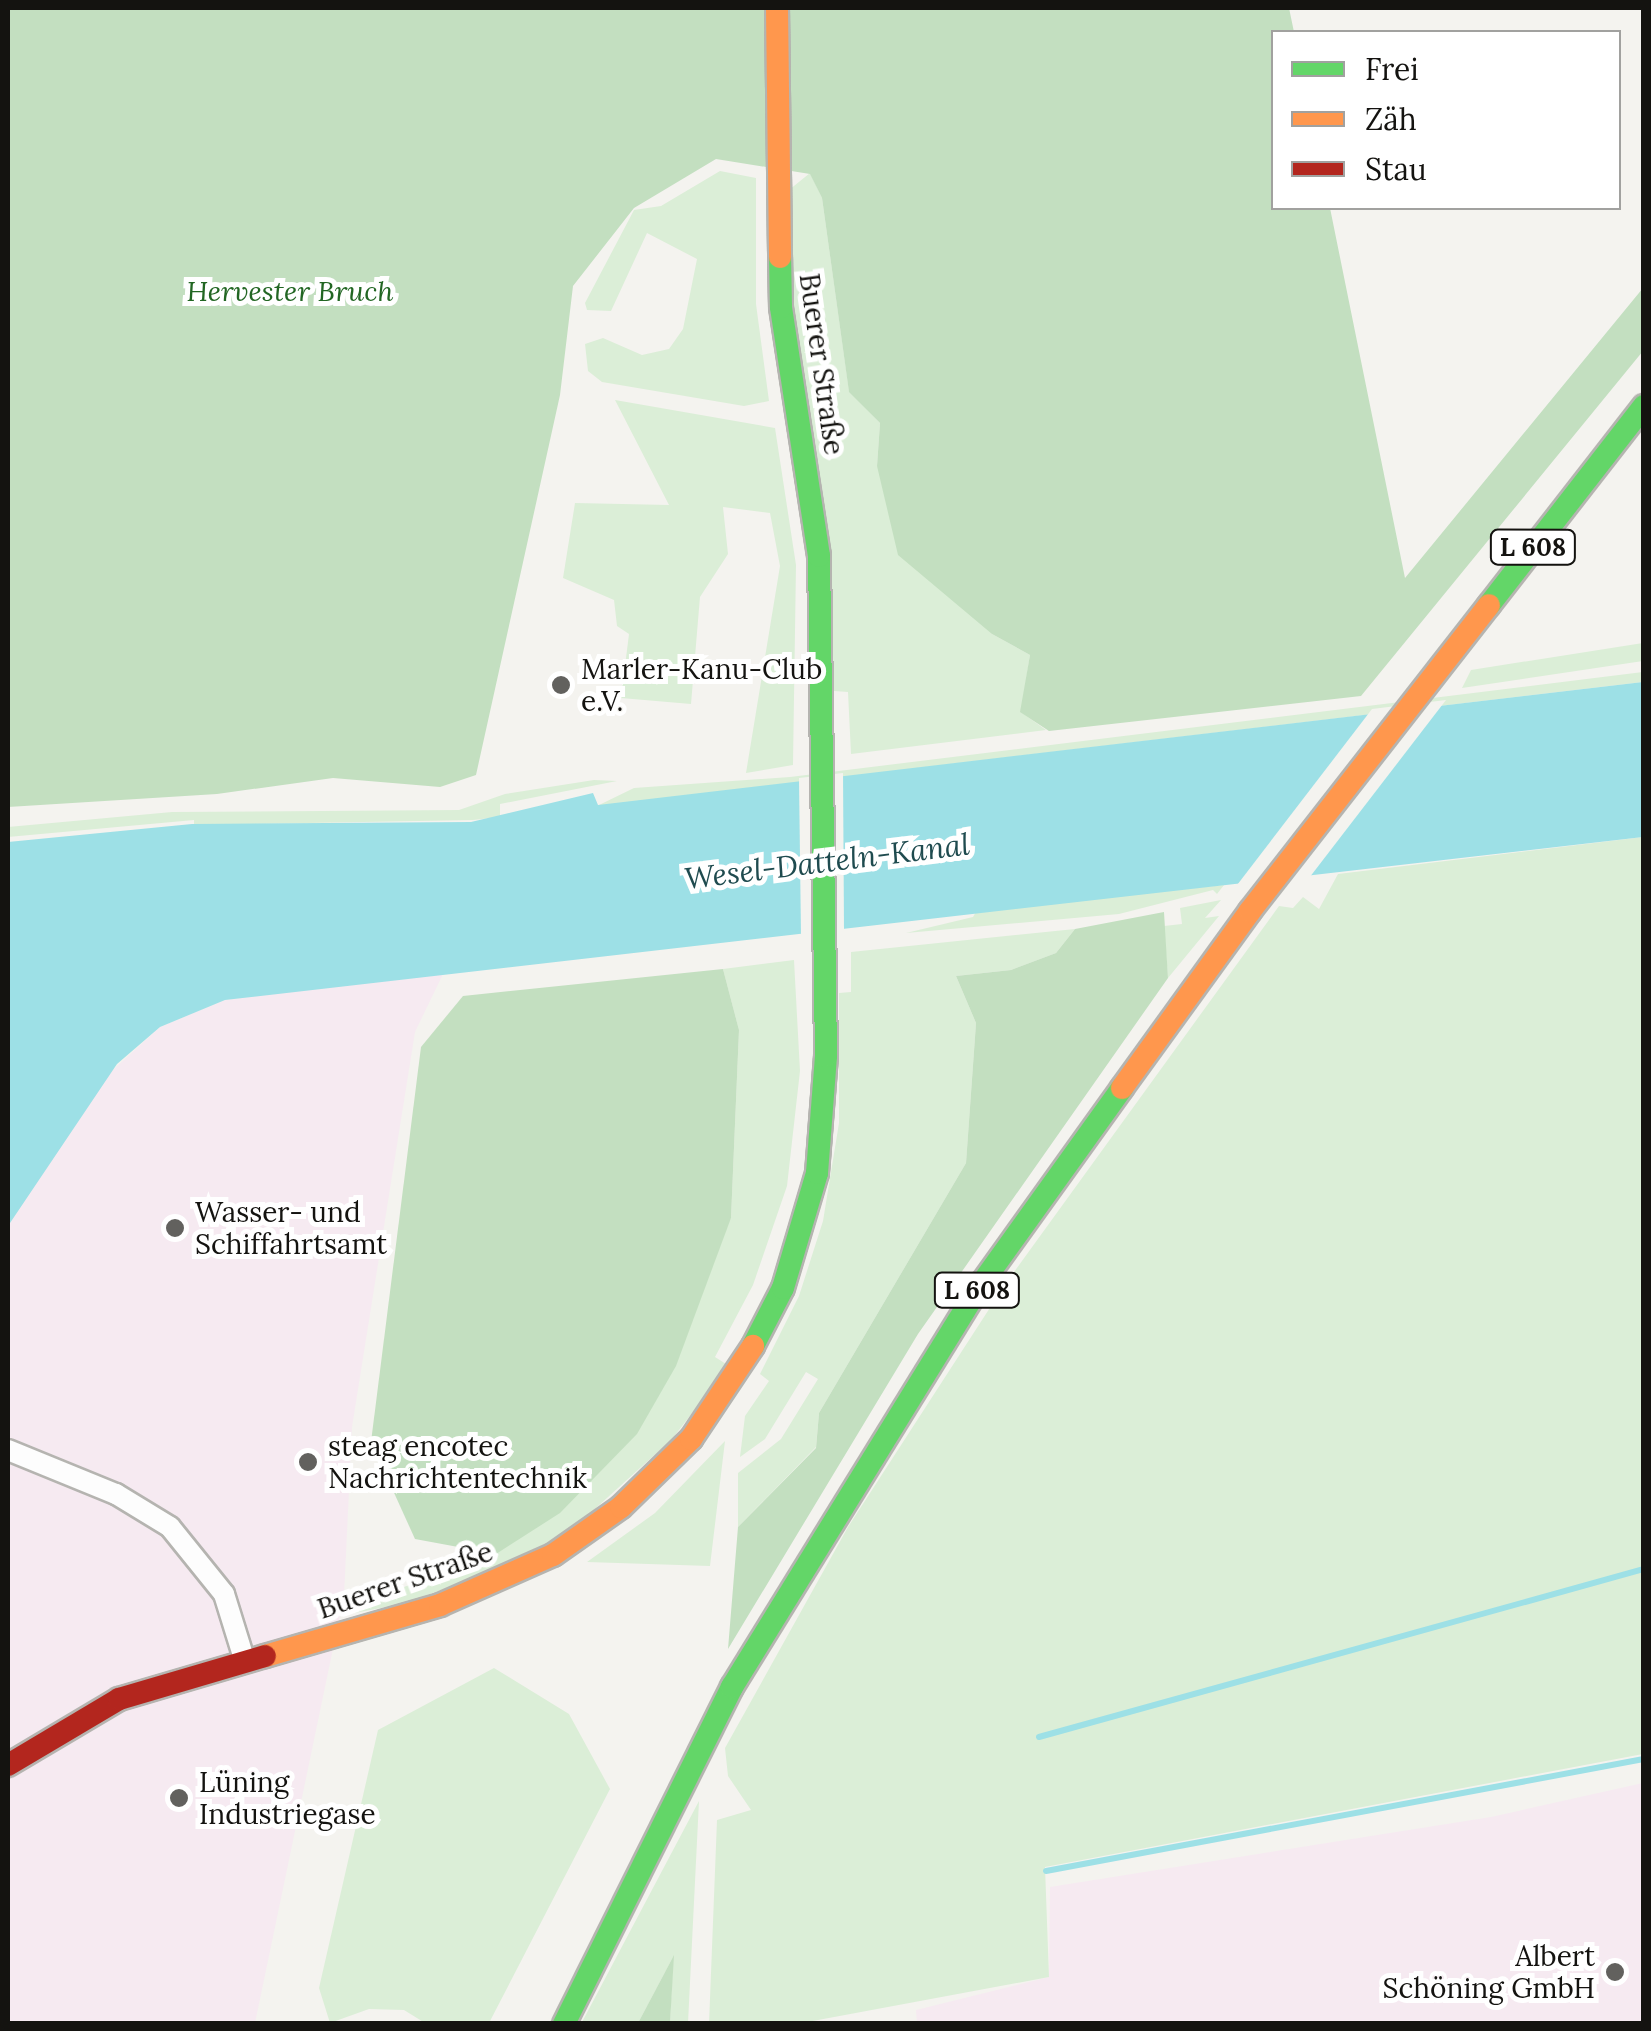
<!DOCTYPE html>
<meta charset="utf-8">
<style>
body{margin:0}
#map{position:relative;width:1651px;height:2031px;overflow:hidden;background:#f4f3ef;font-family:Lora,serif}
div>[style]{position:absolute}
.industrial>*{inset:0;background:#f6eaf1}
.green>*{inset:0;background:#dbeed7}
.forest>*{inset:0;background:#c3dfc0}
.water>*{inset:0;background:#9de0e6}
.pier>*{inset:0;background:#f4f3ef}
.stream>*{height:6px;margin:-3px;padding:0 3px;transform-origin:3px;border-radius:3px;background:#9de0e6}
.roads{filter:drop-shadow(2px 0 #b5b4b0) drop-shadow(-2px 0 #b5b4b0) drop-shadow(0 2px #b5b4b0) drop-shadow(0 -2px #b5b4b0)}
.street>*{height:20px;margin:-10px;padding:0 10px;transform-origin:10px;border-radius:10px;background:#fdfdfd}
.fast>*{height:22px;margin:-11px;padding:0 11px;transform-origin:11px;border-radius:11px;background:#63d668}
.slow>*{height:22px;margin:-11px;padding:0 11px;transform-origin:11px;border-radius:11px;background:#ff974d}
.jam>*{height:22px;margin:-11px;padding:0 11px;transform-origin:11px;border-radius:11px;background:#b3261e}
.dots>*{width:28px;height:28px;translate:-50% -50%;box-sizing:border-box;border:5px solid #fff;border-radius:50%}
span{translate:-50% -50%;white-space:nowrap;text-align:center;line-height:1.15;-webkit-text-stroke:10px #fff;paint-order:stroke}
.shield-label span{padding:2px 8px;background:#fff;border:2px solid;border-radius:8px;-webkit-text-stroke-width:0}
.shield-label{font-size:25px;color:#141310;font-weight:700}
.park-label{font-size:28px;color:#226623;font-style:italic}
.street-label{font-size:28px;color:#141310}
.poi-label{font-size:28px;color:#141310}
.left{translate:0 -50%;text-align:left}
.right{translate:-100% -50%;text-align:right}
.water-label{font-size:30px;color:#1f4b4f;font-style:italic}
.frame{position:absolute;inset:0;border:10px solid #141310;pointer-events:none}
.legend{position:absolute;left:1271px;top:30px;width:350px;height:180px;box-sizing:border-box;background:#fff;border:2px solid #a1a19f;margin:0;padding:12px 18px;list-style:none;font-size:30px;color:#141310}
.legend li{display:flex;align-items:center;gap:20px;height:50px}
.legend b{width:50px;border:2px solid #a1a19f}
</style>
<div id="map">
<div class="industrial">
<div style="clip-path:polygon(444px 972px,415px 1032px,352px 1427px,344px 1596px,255px 2023px,8px 2023px,8px 1226px,103px 1079px,160px 1027px,225px 1000px)"></div>
<div style="clip-path:polygon(1643px 1783px,1643px 2023px,917px 2024px,916px 2010px,1049px 1977px,1050px 1887px,1491px 1817px)"></div>
</div>
<div class="green">
<div style="clip-path:polygon(720px 171px,756px 178px,756px 304px,769px 401px,744px 406px,602px 382px,588px 371px,585px 344px,603px 338px,642px 355px,669px 349px,683px 329px,697px 259px,647px 233px,611px 311px,587px 310px,585px 303px,634px 210px,661px 206px)"></div>
<div style="clip-path:polygon(810px 173px,822px 198px,849px 391px,880px 423px,877px 466px,992px 634px,1030px 655px,1021px 712px,1046px 730px,851px 754px,848px 692px,834px 691px,830px 549px,792px 301px,789px 190px)"></div>
<div style="clip-path:polygon(615px 400px,775px 428px,796px 565px,793px 765px,746px 773px,780px 566px,770px 513px,723px 507px,728px 554px,700px 597px,691px 704px,621px 698px,629px 634px,617px 626px,614px 600px,563px 578px,575px 503px,669px 505px)"></div>
<div style="clip-path:polygon(1643px 643px,1643px 661px,1462px 688px,1471px 670px)"></div>
<div style="clip-path:polygon(1643px 672px,1643px 682px,597px 806px,634px 788px,790px 777px)"></div>
<div style="clip-path:polygon(594px 780px,617px 781px,500px 804px,500px 817px,473px 820px,194px 825px,194px 820px,8px 837px,8px 827px,172px 812px,459px 810px,505px 794px)"></div>
<div style="clip-path:polygon(1643px 837px,1643px 1754px,1045px 1867px,1049px 1977px,802px 2023px,709px 2024px,717px 1820px,751px 1810px,728px 1776px,725px 1748px,848px 1527px,1006px 1283px,1279px 906px,1293px 908px,1303px 897px,1319px 909px,1338px 874px)"></div>
<div style="clip-path:polygon(1224px 885px,1217px 894px,1213px 890px,1119px 914px,906px 933px,973px 917px,977px 910px)"></div>
<div style="clip-path:polygon(1221px 900px,1205px 918px,1219px 916px,1168px 978px,1164px 926px,1182px 924px,1180px 908px)"></div>
<div style="clip-path:polygon(1075px 929px,1056px 953px,1011px 970px,956px 976px,976px 1023px,966px 1163px,819px 1413px,816px 1447px,738px 1527px,738px 1473px,781px 1439px,818px 1379px,806px 1372px,765px 1439px,740px 1457px,745px 1416px,769px 1381px,760px 1374px,799px 1296px,823px 1221px,839px 1123px,839px 993px,851px 992px,851px 952px)"></div>
<div style="clip-path:polygon(794px 960px,800px 1071px,787px 1186px,753px 1285px,715px 1357px,726px 1364px,703px 1399px,672px 1439px,575px 1527px,500px 1569px,402px 1604px,344px 1615px,344px 1596px,362px 1602px,496px 1554px,731px 1218px,739px 1030px,723px 969px)"></div>
<div style="clip-path:polygon(725px 1441px,710px 1566px,587px 1562px,655px 1513px)"></div>
<div style="clip-path:polygon(494px 1668px,569px 1714px,610px 1789px,489px 2023px,425px 2023px,404px 2010px,369px 2009px,330px 2023px,319px 1988px,378px 1730px)"></div>
<div style="clip-path:polygon(699px 1801px,688px 2023px,670px 2023px,673px 1957px,638px 2023px,581px 2024px)"></div>
</div>
<div class="forest">
<div style="clip-path:polygon(8px 8px,1289px 8px,1294px 32px,1274px 32px,1274px 208px,1330px 208px,1405px 578px,1643px 288px,1643px 351px,1361px 696px,1049px 731px,1020px 712px,1030px 655px,992px 634px,898px 555px,877px 466px,880px 423px,849px 392px,822px 198px,810px 174px,716px 159px,634px 208px,573px 286px,560px 395px,476px 775px,440px 787px,333px 778px,217px 794px,8px 807px)"></div>
<div style="clip-path:polygon(1164px 912px,1168px 978px,918px 1334px,728px 1649px,738px 1527px,816px 1448px,819px 1413px,966px 1163px,976px 1023px,956px 976px,1011px 970px,1056px 953px,1075px 929px)"></div>
<div style="clip-path:polygon(723px 969px,739px 1030px,731px 1218px,676px 1366px,637px 1434px,560px 1513px,496px 1554px,415px 1539px,371px 1442px,421px 1047px,463px 996px)"></div>
<div style="clip-path:polygon(674px 1955px,670px 2023px,638px 2023px)"></div>
</div>
<div class="water">
<div style="clip-path:polygon(1643px 682px,1643px 837px,225px 1000px,160px 1027px,117px 1064px,8px 1226px,8px 842px,192px 824px,471px 822px,593px 793px,598px 805px)"></div>
</div>
<div class="pier">
<div style="clip-path:polygon(1446px 700px,1306px 882px,1234px 889px,1372px 709px)"></div>
<div style="clip-path:polygon(843px 773px,844px 931px,801px 936px,799px 778px)"></div>
</div>
<div class="stream">
<div style="left:1039px;top:1737px;width:628px;rotate:-15.52deg"></div>
<div style="left:1046px;top:1871px;width:608px;rotate:-10.61deg"></div>
</div>
<div class="roads">
<div class="street">
<div style="left:8px;top:1450px;width:117px;rotate:22.2deg"></div>
<div style="left:116px;top:1494px;width:63px;rotate:31.4deg"></div>
<div style="left:170px;top:1527px;width:86px;rotate:51.1deg"></div>
<div style="left:224px;top:1594px;width:71px;rotate:72.8deg"></div>
</div>
<div class="fast">
<div style="left:1489px;top:605px;width:252px;rotate:-52.1deg"></div>
<div style="left:753px;top:1346px;width:65px;rotate:-62.7deg"></div>
<div style="left:783px;top:1288px;width:120px;rotate:-73.5deg"></div>
<div style="left:817px;top:1173px;width:117px;rotate:-85.6deg"></div>
<div style="left:826px;top:1056px;width:500px;rotate:-90.8deg"></div>
<div style="left:819px;top:556px;width:252px;rotate:-98.7deg"></div>
<div style="left:781px;top:307px;width:50px;rotate:-91.1deg"></div>
<div style="left:564px;top:2024px;width:377px;rotate:-63.5deg"></div>
<div style="left:732px;top:1687px;width:475px;rotate:-58.3deg"></div>
<div style="left:982px;top:1283px;width:240px;rotate:-54.3deg"></div>
</div>
<div class="slow">
<div style="left:777px;top:8px;width:249px;rotate:89.3deg"></div>
<div style="left:1122px;top:1088px;width:218px;rotate:-54.1deg"></div>
<div style="left:1250px;top:911px;width:388px;rotate:-52deg"></div>
<div style="left:265px;top:1656px;width:182px;rotate:-16.2deg"></div>
<div style="left:440px;top:1605px;width:124px;rotate:-23.9deg"></div>
<div style="left:553px;top:1555px;width:83px;rotate:-35.2deg"></div>
<div style="left:621px;top:1507px;width:98px;rotate:-44.2deg"></div>
<div style="left:691px;top:1439px;width:112px;rotate:-56.3deg"></div>
</div>
<div class="jam">
<div style="left:8px;top:1765px;width:129px;rotate:-30.7deg"></div>
<div style="left:119px;top:1699px;width:152px;rotate:-16.4deg"></div>
</div>
</div>
<div class="dots">
<div style="left:561px;top:685px;background:#62615e"></div>
<div style="left:175px;top:1228px;background:#62615e"></div>
<div style="left:308px;top:1462px;background:#62615e"></div>
<div style="left:179px;top:1798px;background:#62615e"></div>
<div style="left:1615px;top:1972px;background:#62615e"></div>
</div>
<div class="shield-label">
<span style="left:1533px;top:547px">L 608</span>
<span style="left:977px;top:1290px">L 608</span>
</div>
<div class="park-label">
<span style="left:290px;top:291px">Hervester Bruch</span>
</div>
<div class="street-label">
<span style="left:822px;top:364px;rotate:82deg">Buerer Straße</span>
<span style="left:405px;top:1580px;rotate:-19deg">Buerer Straße</span>
</div>
<div class="poi-label">
<span class="left" style="left:581px;top:685px">Marler-Kanu-Club<br>e.V.</span>
<span class="left" style="left:195px;top:1228px">Wasser- und<br>Schiffahrtsamt</span>
<span class="left" style="left:328px;top:1462px">steag encotec<br>Nachrichtentechnik</span>
<span class="left" style="left:199px;top:1798px">Lüning<br>Industriegase</span>
<span class="right" style="left:1595px;top:1972px">Albert<br>Schöning GmbH</span>
</div>
<div class="water-label">
<span style="left:827px;top:861px;rotate:-7deg">Wesel-Datteln-Kanal</span>
</div>
<div class="frame"></div>
<ul class="legend">
<li><b style="height:12px;background:#63d668"></b>Frei</li>
<li><b style="height:12px;background:#ff974d"></b>Zäh</li>
<li><b style="height:12px;background:#b3261e"></b>Stau</li>
</ul>
</div>
